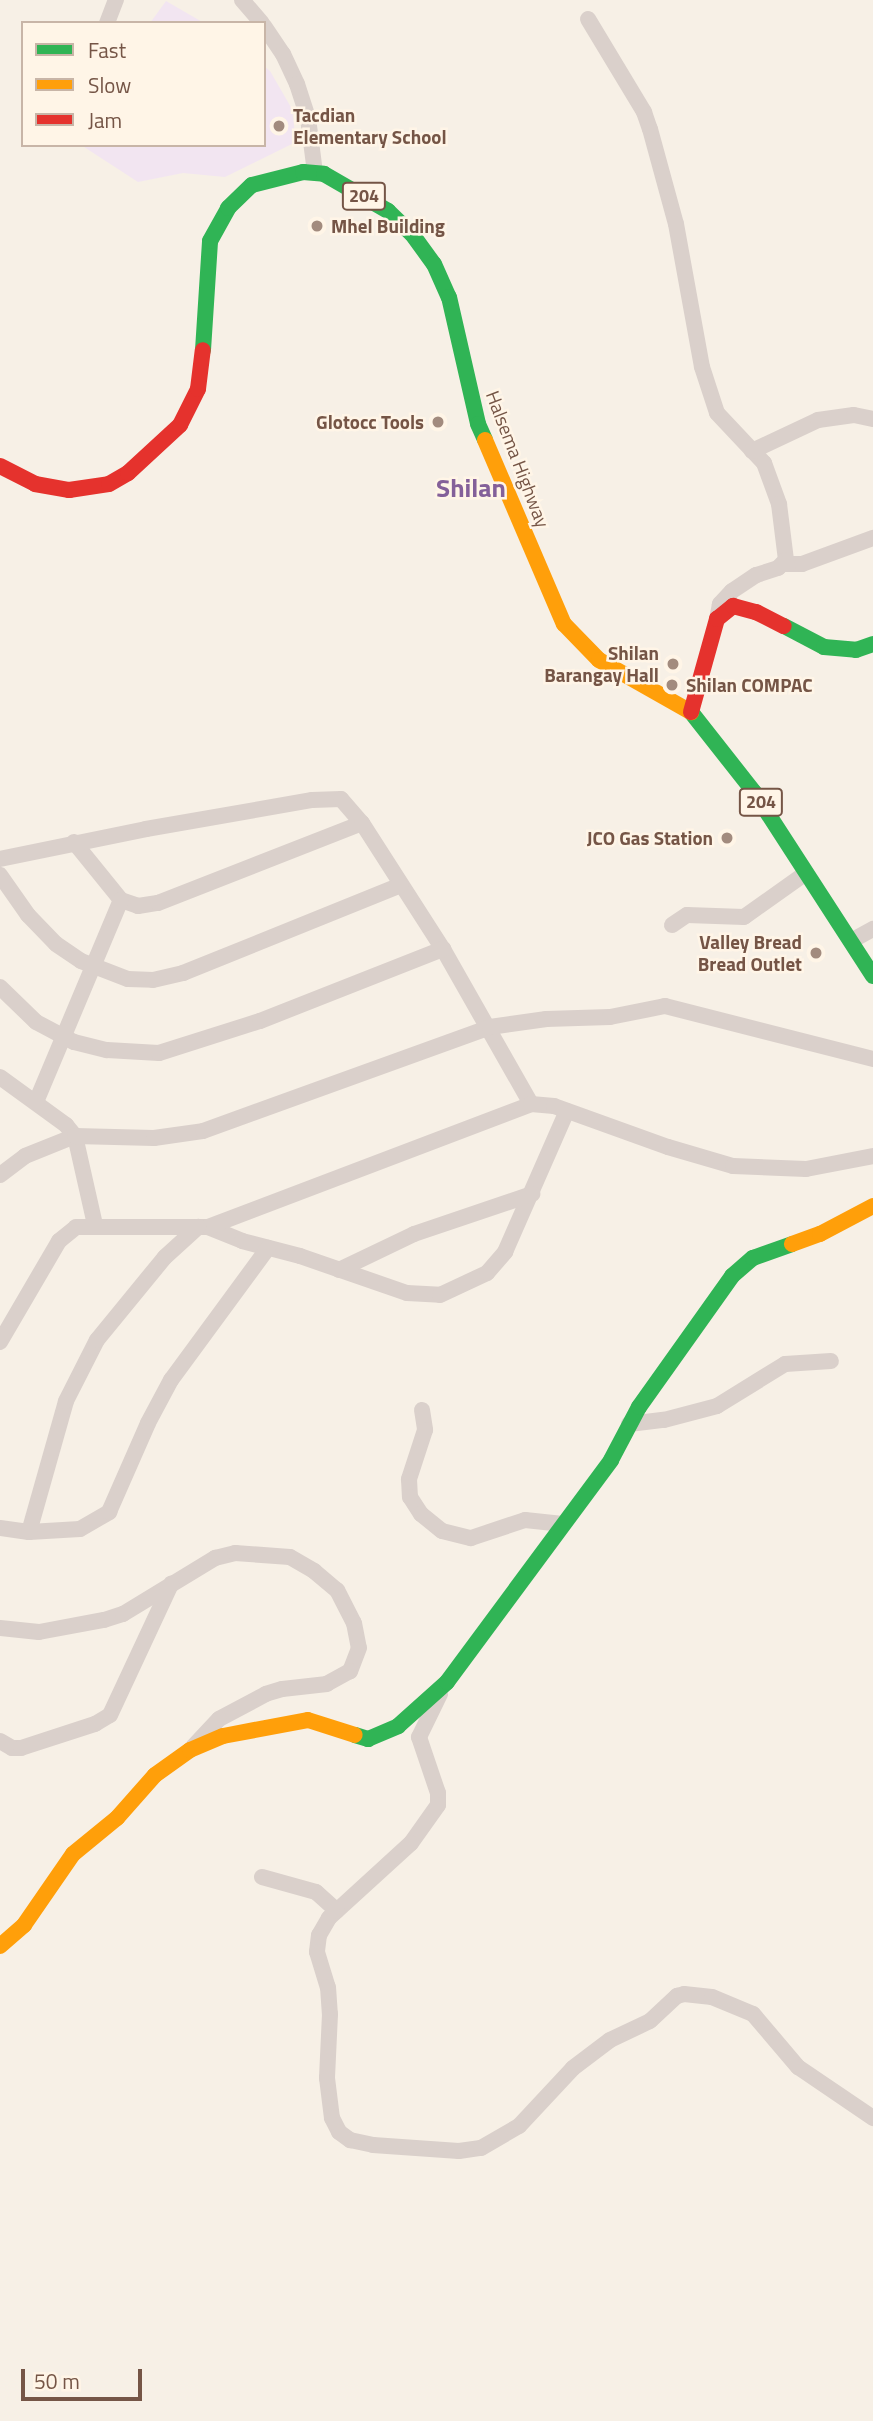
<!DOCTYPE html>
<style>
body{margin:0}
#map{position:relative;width:873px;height:2421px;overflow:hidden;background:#f7f0e6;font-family:"Titillium Web",sans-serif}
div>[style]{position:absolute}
.education>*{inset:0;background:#f2e5f1}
.street>*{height:16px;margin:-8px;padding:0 8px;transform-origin:8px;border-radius:8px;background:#dad0cb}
.fast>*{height:16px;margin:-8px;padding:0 8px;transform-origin:8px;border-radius:8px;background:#30b455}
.slow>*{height:16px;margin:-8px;padding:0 8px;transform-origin:8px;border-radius:8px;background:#ff9f0a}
.jam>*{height:16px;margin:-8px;padding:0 8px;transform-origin:8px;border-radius:8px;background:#e5322d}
.dots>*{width:19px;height:19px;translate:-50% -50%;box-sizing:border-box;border:4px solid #fff5e7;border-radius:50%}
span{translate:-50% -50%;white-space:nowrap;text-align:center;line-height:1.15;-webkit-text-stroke:5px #fff5e7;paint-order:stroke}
.shield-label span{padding:2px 5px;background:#fff5e7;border:2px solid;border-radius:5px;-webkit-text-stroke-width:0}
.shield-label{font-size:18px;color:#755546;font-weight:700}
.poi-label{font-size:19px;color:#755546;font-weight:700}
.left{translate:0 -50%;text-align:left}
.right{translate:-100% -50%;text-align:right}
.street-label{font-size:19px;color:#755546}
.district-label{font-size:26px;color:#846099;font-weight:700}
.legend{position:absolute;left:21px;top:21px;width:245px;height:126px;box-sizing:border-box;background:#fff5e7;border:2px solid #c8b5a7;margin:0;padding:9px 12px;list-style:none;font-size:21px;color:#755546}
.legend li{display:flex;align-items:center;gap:14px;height:35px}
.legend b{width:35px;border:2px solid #c8b5a7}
.scale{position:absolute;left:21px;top:2369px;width:121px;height:32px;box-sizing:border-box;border:4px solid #755546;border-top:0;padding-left:9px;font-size:21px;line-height:24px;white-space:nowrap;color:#755546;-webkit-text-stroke:5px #fff5e7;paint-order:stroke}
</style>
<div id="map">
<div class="education">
<div style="clip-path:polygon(166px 1px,204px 23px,150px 23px)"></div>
<div style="clip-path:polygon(264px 66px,270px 71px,292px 109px,296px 142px,225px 177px,183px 173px,138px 182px,81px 145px,264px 145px)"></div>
</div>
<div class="street">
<div style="left:242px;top:0;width:30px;rotate:49deg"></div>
<div style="left:588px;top:19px;width:109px;rotate:58.9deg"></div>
<div style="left:644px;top:112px;width:18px;rotate:71deg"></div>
<div style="left:650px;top:129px;width:98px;rotate:74.7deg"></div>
<div style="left:676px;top:224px;width:145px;rotate:79.7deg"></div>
<div style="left:702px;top:367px;width:48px;rotate:71.9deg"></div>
<div style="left:717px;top:413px;width:69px;rotate:46.8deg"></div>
<div style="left:764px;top:463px;width:44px;rotate:69.9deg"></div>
<div style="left:779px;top:504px;width:56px;rotate:82.9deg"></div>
<div style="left:786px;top:560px;width:11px;rotate:135deg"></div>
<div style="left:778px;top:568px;width:23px;rotate:162deg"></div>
<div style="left:756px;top:575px;width:29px;rotate:146deg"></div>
<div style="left:732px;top:591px;width:18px;rotate:133deg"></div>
<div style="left:720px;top:604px;width:15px;rotate:101deg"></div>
<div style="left:107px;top:23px;width:25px;rotate:-69deg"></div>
<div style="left:264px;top:26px;width:34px;rotate:56deg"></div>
<div style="left:283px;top:54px;width:33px;rotate:65deg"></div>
<div style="left:297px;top:84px;width:36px;rotate:72deg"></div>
<div style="left:308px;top:118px;width:55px;rotate:82.7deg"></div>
<div style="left:752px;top:451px;width:73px;rotate:-25.2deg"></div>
<div style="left:818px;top:420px;width:36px;rotate:-8deg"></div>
<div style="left:854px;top:415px;width:19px;rotate:12deg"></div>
<div style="left:783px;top:564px;width:19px"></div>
<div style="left:802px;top:564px;width:76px;rotate:-20.1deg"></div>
<div style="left:74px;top:842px;width:75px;rotate:51deg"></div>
<div style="left:121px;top:900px;width:18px;rotate:19deg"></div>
<div style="left:138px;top:906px;width:20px;rotate:-9deg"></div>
<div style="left:158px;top:903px;width:219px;rotate:-21.4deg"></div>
<div style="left:0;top:859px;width:149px;rotate:-11.6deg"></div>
<div style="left:146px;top:829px;width:169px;rotate:-9.9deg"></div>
<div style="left:312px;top:800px;width:29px;rotate:-2deg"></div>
<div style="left:341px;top:799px;width:32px;rotate:49deg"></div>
<div style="left:362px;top:823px;width:150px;rotate:57.3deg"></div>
<div style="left:443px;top:949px;width:178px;rotate:60.4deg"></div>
<div style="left:0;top:875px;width:49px;rotate:55deg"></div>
<div style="left:28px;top:915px;width:40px;rotate:46deg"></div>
<div style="left:56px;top:944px;width:30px;rotate:34deg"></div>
<div style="left:81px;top:961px;width:50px;rotate:21deg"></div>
<div style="left:128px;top:979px;width:25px;rotate:2deg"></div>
<div style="left:153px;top:980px;width:31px;rotate:-13deg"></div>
<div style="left:183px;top:973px;width:235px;rotate:-22deg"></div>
<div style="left:672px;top:925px;width:18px;rotate:-34deg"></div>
<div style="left:687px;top:915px;width:57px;rotate:2deg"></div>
<div style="left:744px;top:917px;width:76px;rotate:-35.4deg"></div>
<div style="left:851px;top:941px;width:25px;rotate:-29deg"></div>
<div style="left:0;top:987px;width:50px;rotate:44.2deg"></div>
<div style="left:36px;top:1022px;width:43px;rotate:27.8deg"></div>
<div style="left:74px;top:1042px;width:34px;rotate:14deg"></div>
<div style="left:107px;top:1050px;width:52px;rotate:3.3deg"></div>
<div style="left:159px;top:1053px;width:106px;rotate:-17.6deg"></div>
<div style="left:260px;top:1021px;width:197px;rotate:-21.5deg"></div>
<div style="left:0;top:1077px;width:82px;rotate:36deg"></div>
<div style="left:66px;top:1125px;width:14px;rotate:51deg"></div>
<div style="left:75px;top:1136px;width:91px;rotate:77.3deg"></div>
<div style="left:36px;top:1102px;width:219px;rotate:-67.2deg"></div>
<div style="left:0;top:1175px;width:31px;rotate:-37deg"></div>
<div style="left:25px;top:1156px;width:54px;rotate:-21.8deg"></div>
<div style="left:75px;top:1136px;width:79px;rotate:1.5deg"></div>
<div style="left:154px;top:1138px;width:49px;rotate:-8.1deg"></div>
<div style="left:203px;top:1131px;width:305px;rotate:-19.9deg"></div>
<div style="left:490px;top:1027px;width:57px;rotate:-8.1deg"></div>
<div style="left:546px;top:1019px;width:64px;rotate:-1.8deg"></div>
<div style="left:610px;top:1017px;width:56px;rotate:-11.3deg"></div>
<div style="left:665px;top:1006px;width:215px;rotate:14.3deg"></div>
<div style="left:208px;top:1227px;width:37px;rotate:22deg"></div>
<div style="left:242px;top:1241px;width:60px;rotate:14.5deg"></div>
<div style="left:300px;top:1256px;width:113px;rotate:19.1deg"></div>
<div style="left:407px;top:1293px;width:33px;rotate:3deg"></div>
<div style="left:440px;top:1295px;width:52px;rotate:-25.1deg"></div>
<div style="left:487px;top:1273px;width:28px;rotate:-49deg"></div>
<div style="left:505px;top:1252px;width:154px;rotate:-66.3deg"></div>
<div style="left:339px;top:1270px;width:83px;rotate:-25.6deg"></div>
<div style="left:414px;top:1234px;width:125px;rotate:-18.7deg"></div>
<div style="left:0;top:1342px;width:117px;rotate:-59.7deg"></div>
<div style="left:59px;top:1241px;width:22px;rotate:-39deg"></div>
<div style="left:76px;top:1227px;width:132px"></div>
<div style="left:208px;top:1227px;width:346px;rotate:-20.8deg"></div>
<div style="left:531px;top:1104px;width:23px;rotate:5deg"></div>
<div style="left:554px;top:1106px;width:121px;rotate:19.8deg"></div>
<div style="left:668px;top:1147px;width:68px;rotate:16.3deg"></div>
<div style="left:733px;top:1166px;width:73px;rotate:2.4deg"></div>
<div style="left:806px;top:1169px;width:68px;rotate:-11deg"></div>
<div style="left:422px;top:1410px;width:20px;rotate:81deg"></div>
<div style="left:425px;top:1430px;width:52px;rotate:108.1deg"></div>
<div style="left:409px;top:1479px;width:18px;rotate:87deg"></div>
<div style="left:410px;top:1497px;width:20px;rotate:57deg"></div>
<div style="left:421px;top:1514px;width:27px;rotate:39deg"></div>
<div style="left:442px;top:1531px;width:30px;rotate:14deg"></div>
<div style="left:471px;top:1538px;width:57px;rotate:-18.4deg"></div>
<div style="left:525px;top:1520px;width:38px;rotate:6deg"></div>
<div style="left:629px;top:1424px;width:35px;rotate:-7deg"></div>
<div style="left:664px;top:1420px;width:55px;rotate:-14.8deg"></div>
<div style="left:717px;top:1406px;width:80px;rotate:-31.7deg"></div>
<div style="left:785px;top:1364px;width:46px;rotate:-3.7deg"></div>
<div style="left:0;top:1528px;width:29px;rotate:8deg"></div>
<div style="left:29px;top:1532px;width:51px;rotate:-3.4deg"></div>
<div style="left:80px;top:1529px;width:34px;rotate:-30deg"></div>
<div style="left:109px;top:1512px;width:97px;rotate:-66.3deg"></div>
<div style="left:148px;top:1423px;width:49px;rotate:-61.9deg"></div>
<div style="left:171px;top:1380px;width:164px;rotate:-53.7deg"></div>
<div style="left:29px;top:1532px;width:136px;rotate:-74.2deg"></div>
<div style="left:66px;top:1401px;width:68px;rotate:-63.1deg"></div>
<div style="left:97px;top:1340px;width:107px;rotate:-50.7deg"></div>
<div style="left:165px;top:1257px;width:45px;rotate:-42.3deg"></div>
<div style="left:0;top:1628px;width:39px;rotate:6deg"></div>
<div style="left:39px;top:1632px;width:66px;rotate:-10.5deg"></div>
<div style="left:104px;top:1620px;width:20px;rotate:-18deg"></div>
<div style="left:123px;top:1614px;width:108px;rotate:-31.3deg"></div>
<div style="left:215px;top:1558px;width:21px;rotate:-14deg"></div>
<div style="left:235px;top:1553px;width:55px;rotate:4.2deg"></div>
<div style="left:290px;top:1557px;width:28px;rotate:30deg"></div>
<div style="left:314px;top:1571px;width:30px;rotate:40deg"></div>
<div style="left:337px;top:1590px;width:37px;rotate:63deg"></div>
<div style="left:354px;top:1623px;width:25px;rotate:79deg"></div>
<div style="left:359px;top:1648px;width:25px;rotate:111deg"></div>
<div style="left:350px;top:1671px;width:26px;rotate:151deg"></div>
<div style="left:327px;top:1684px;width:45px;rotate:173.7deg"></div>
<div style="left:282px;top:1689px;width:17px;rotate:163deg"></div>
<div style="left:266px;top:1694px;width:53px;rotate:152deg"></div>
<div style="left:219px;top:1719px;width:38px;rotate:133deg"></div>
<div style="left:440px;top:1694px;width:48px;rotate:116deg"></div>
<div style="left:419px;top:1737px;width:59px;rotate:71.3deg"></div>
<div style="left:438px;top:1793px;width:12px;rotate:90deg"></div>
<div style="left:438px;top:1805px;width:47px;rotate:125.4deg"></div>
<div style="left:411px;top:1843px;width:111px;rotate:137.6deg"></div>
<div style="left:329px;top:1918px;width:20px;rotate:120deg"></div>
<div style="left:319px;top:1935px;width:17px;rotate:97deg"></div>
<div style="left:317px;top:1952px;width:37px;rotate:73deg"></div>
<div style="left:328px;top:1987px;width:27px;rotate:86deg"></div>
<div style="left:330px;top:2014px;width:64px;rotate:92.7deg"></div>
<div style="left:327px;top:2078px;width:40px;rotate:82.9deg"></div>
<div style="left:332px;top:2118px;width:16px;rotate:63deg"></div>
<div style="left:339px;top:2132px;width:14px;rotate:36deg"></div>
<div style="left:350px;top:2140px;width:24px;rotate:12deg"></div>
<div style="left:373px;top:2145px;width:86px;rotate:4deg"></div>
<div style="left:459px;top:2151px;width:22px;rotate:-8deg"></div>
<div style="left:481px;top:2148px;width:44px;rotate:-30.1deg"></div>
<div style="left:519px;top:2126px;width:79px;rotate:-47deg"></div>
<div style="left:573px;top:2068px;width:46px;rotate:-37.1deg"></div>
<div style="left:610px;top:2040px;width:44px;rotate:-25.4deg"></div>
<div style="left:650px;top:2021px;width:37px;rotate:-43deg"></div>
<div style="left:677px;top:1996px;width:7px;rotate:-16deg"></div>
<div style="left:684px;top:1994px;width:28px;rotate:6deg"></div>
<div style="left:712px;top:1997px;width:44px;rotate:22.5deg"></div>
<div style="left:753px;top:2014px;width:70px;rotate:49.7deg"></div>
<div style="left:798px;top:2067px;width:91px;rotate:34.2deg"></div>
<div style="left:0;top:1741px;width:14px;rotate:30deg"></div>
<div style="left:12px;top:1748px;width:9px"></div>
<div style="left:21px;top:1748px;width:78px;rotate:-18deg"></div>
<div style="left:95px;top:1724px;width:17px;rotate:-31deg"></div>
<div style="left:110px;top:1715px;width:145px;rotate:-65deg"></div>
<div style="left:262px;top:1877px;width:56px;rotate:15.5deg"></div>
<div style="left:316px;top:1892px;width:28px;rotate:42deg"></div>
</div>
<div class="fast">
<div style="left:203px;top:350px;width:109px;rotate:-86.3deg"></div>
<div style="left:210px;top:241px;width:38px;rotate:-61deg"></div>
<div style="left:228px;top:208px;width:33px;rotate:-44deg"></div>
<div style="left:252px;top:185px;width:53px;rotate:-14.3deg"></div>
<div style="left:303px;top:172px;width:21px;rotate:5deg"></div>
<div style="left:324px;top:174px;width:74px;rotate:30deg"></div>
<div style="left:388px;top:211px;width:33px;rotate:44deg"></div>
<div style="left:412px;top:234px;width:37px;rotate:54deg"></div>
<div style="left:434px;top:264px;width:36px;rotate:66deg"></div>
<div style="left:449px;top:297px;width:130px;rotate:77.1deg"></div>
<div style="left:478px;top:424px;width:17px;rotate:66deg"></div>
<div style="left:784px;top:626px;width:45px;rotate:27.7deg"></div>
<div style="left:824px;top:647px;width:32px;rotate:5deg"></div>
<div style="left:856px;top:650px;width:18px;rotate:-19deg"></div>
<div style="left:691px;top:712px;width:102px;rotate:51.8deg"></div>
<div style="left:754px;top:792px;width:219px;rotate:57.1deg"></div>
<div style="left:355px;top:1735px;width:14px;rotate:17deg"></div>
<div style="left:368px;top:1739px;width:33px;rotate:-23deg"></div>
<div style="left:398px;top:1726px;width:66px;rotate:-41.9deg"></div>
<div style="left:447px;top:1682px;width:276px;rotate:-53.5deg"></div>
<div style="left:611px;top:1460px;width:60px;rotate:-62.2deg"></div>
<div style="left:639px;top:1407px;width:161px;rotate:-54.6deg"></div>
<div style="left:732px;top:1276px;width:28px;rotate:-41deg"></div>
<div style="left:753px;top:1258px;width:41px;rotate:-19.7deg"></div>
</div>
<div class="slow">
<div style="left:485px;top:440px;width:200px;rotate:66.8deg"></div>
<div style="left:564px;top:624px;width:50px;rotate:45.8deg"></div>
<div style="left:599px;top:660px;width:106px;rotate:29.5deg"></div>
<div style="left:792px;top:1244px;width:30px;rotate:-20deg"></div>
<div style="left:820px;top:1234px;width:60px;rotate:-27.8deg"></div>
<div style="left:0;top:1946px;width:32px;rotate:-41deg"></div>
<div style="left:24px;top:1925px;width:86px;rotate:-55.4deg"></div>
<div style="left:73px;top:1854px;width:57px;rotate:-39.3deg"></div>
<div style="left:117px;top:1818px;width:57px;rotate:-48.5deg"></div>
<div style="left:155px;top:1775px;width:43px;rotate:-35.5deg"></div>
<div style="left:190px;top:1750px;width:36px;rotate:-23deg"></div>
<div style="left:223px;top:1736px;width:86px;rotate:-10.7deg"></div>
<div style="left:308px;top:1720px;width:49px;rotate:17.7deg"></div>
</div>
<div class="jam">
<div style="left:0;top:466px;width:39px;rotate:27deg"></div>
<div style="left:35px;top:484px;width:35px;rotate:10deg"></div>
<div style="left:69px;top:490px;width:40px;rotate:-8.5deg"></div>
<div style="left:109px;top:484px;width:22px;rotate:-30deg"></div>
<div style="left:128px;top:473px;width:71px;rotate:-42.7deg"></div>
<div style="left:180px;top:425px;width:40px;rotate:-63.4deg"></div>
<div style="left:198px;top:389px;width:39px;rotate:-83deg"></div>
<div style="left:691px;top:712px;width:97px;rotate:-74.4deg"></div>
<div style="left:717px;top:619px;width:21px;rotate:-39deg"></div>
<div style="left:733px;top:606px;width:24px;rotate:15deg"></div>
<div style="left:756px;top:612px;width:31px;rotate:27deg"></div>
</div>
<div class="dots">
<div style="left:279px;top:126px;background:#a28b7e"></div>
<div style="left:317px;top:226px;background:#a28b7e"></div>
<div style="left:438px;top:422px;background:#a28b7e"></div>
<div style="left:673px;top:664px;background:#a28b7e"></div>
<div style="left:672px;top:685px;background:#a28b7e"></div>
<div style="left:727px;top:838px;background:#a28b7e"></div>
<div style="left:816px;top:953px;background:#a28b7e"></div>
</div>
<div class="shield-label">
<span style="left:364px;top:196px">204</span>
<span style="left:761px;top:802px">204</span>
</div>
<div class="poi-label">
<span class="left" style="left:293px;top:126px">Tacdian<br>Elementary School</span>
<span class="left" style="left:331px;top:226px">Mhel Building</span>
<span class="right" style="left:424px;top:422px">Glotocc Tools</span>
<span class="right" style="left:659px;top:664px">Shilan<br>Barangay Hall</span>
<span class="left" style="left:686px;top:685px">Shilan COMPAC</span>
<span class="right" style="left:713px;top:838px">JCO Gas Station</span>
<span class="right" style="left:802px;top:953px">Valley Bread<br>Bread Outlet</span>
</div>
<div class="street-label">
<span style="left:518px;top:459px;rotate:69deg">Halsema Highway</span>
</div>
<div class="district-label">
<span style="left:471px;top:488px">Shilan</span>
</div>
<ul class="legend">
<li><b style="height:9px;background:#30b455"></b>Fast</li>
<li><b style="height:9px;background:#ff9f0a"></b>Slow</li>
<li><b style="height:9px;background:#e5322d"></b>Jam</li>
</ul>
<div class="scale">50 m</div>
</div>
